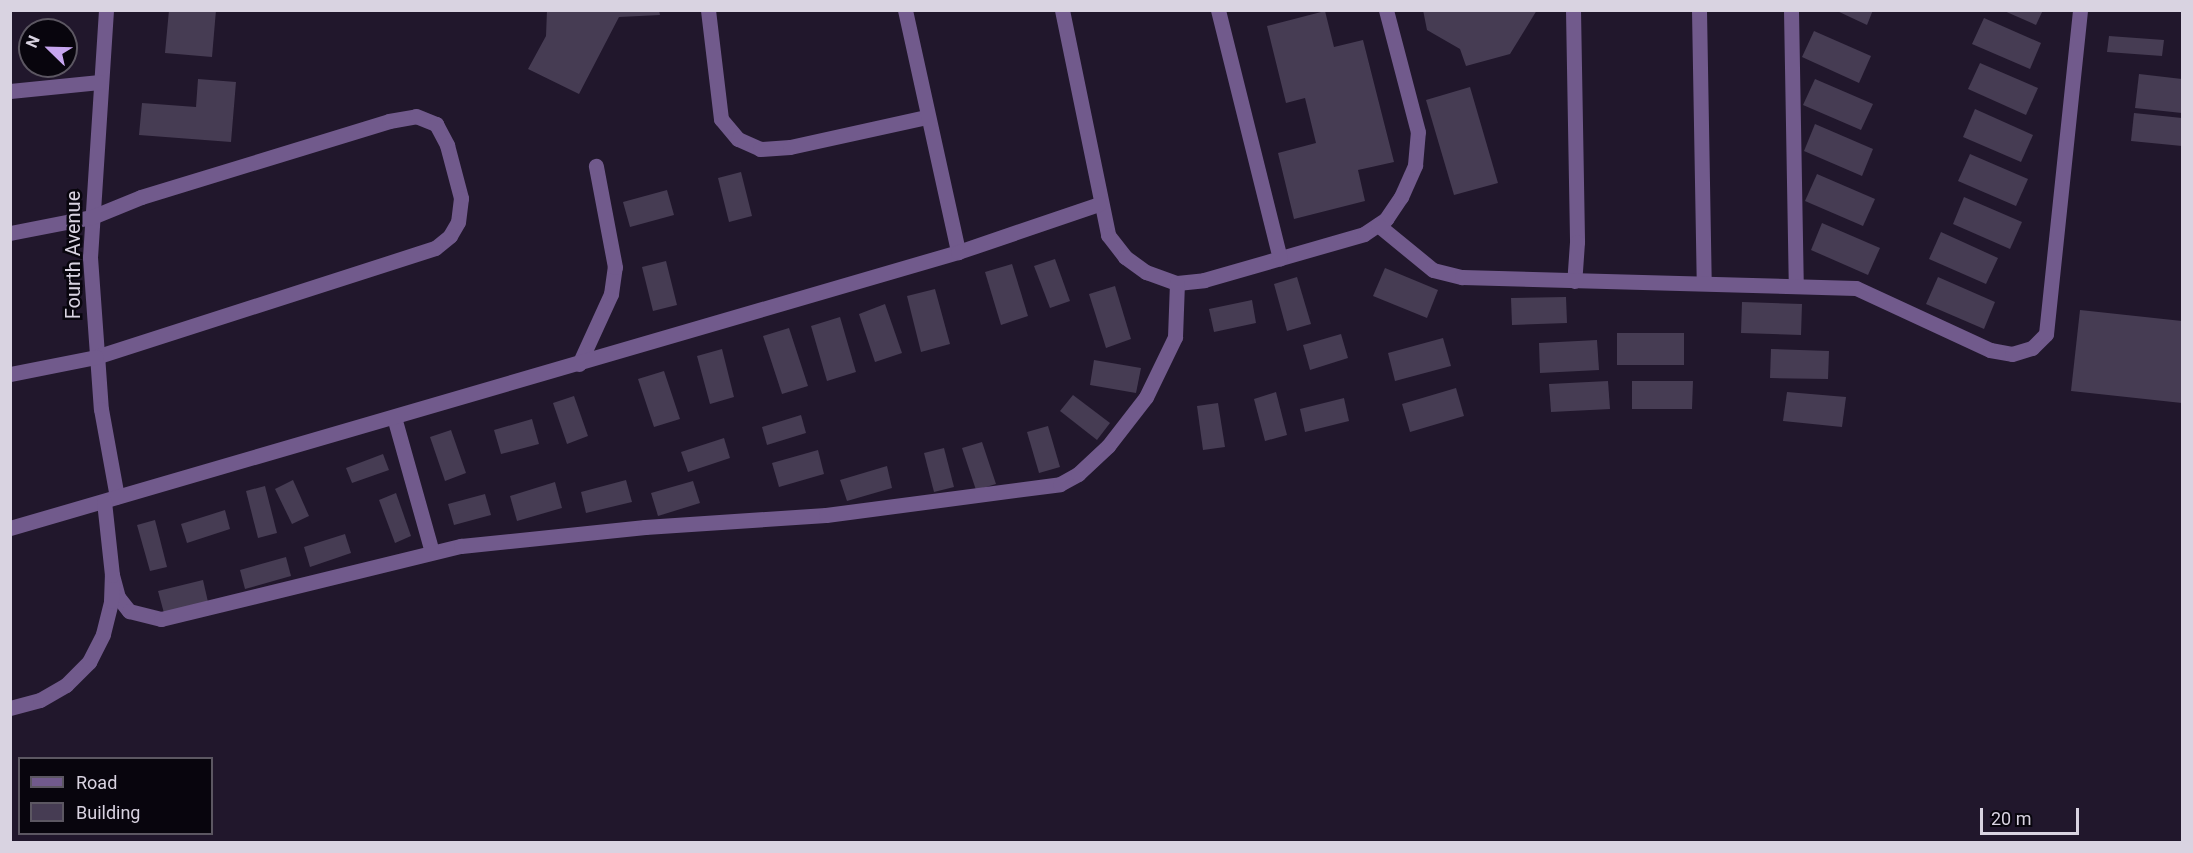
<!DOCTYPE html>
<style>
body{margin:0}
#map{position:relative;width:2193px;height:853px;overflow:hidden;background:#21172c;font-family:Roboto,sans-serif}
div>[style]{position:absolute}
.building>*{inset:0;background:#463c53}
.minor>*{height:15px;margin:-7.5px;padding:0 7.5px;transform-origin:7.5px;border-radius:7.5px;background:#715a8c}
span{translate:-50% -50%;white-space:nowrap;text-align:center;line-height:1.15;-webkit-text-stroke:5px #08050d;paint-order:stroke}
.street-label{font-size:20px;color:#d9d3e1}
.frame{position:absolute;inset:0;border:12px solid #d9d3e1;pointer-events:none}
.legend{position:absolute;left:18px;top:757px;width:195px;height:78px;box-sizing:border-box;background:#08050d;border:2px solid #5c5762;margin:0;padding:8px 10px;list-style:none;font-size:18px;color:#d9d3e1}
.legend li{display:flex;align-items:center;gap:12px;height:30px}
.legend b{width:30px;border:2px solid #5c5762}
.north{position:absolute;left:18px;top:18px;width:60px;height:60px;box-sizing:border-box;background:#08050d;border:2px solid #5c5762;border-radius:50%;rotate:293deg;font-size:16px;font-weight:700;line-height:24px;text-align:center;color:#d9d3e1}
.north::after{content:'';display:block;margin:auto;width:21px;height:27px;background:#c7a6ef;clip-path:polygon(50% 0,100% 100%,50% 72%,0 100%)}
.scale{position:absolute;left:1980px;top:808px;width:99px;height:27px;box-sizing:border-box;border:3px solid #d9d3e1;border-top:0;padding-left:8px;font-size:18px;line-height:21px;white-space:nowrap;color:#d9d3e1;-webkit-text-stroke:4px #08050d;paint-order:stroke}
</style>
<div id="map">
<div class="building">
<div style="clip-path:polygon(169px 10px,216px 10px,212px 57px,165px 53px)"></div>
<div style="clip-path:polygon(547px 10px,659px 10px,660px 15px,619px 17px,579px 94px,528px 69px,546px 36px)"></div>
<div style="clip-path:polygon(1423px 10px,1537px 10px,1510px 54px,1466px 66px,1460px 49px,1427px 30px)"></div>
<div style="clip-path:polygon(1835px 10px,1873px 10px,1867px 25px)"></div>
<div style="clip-path:polygon(2002px 10px,2043px 10px,2036px 25px)"></div>
<div style="clip-path:polygon(1325px 11px,1334px 47px,1363px 40px,1394px 162px,1358px 170px,1365px 201px,1294px 219px,1278px 153px,1316px 143px,1305px 98px,1286px 103px,1267px 26px)"></div>
<div style="clip-path:polygon(1984px 18px,2041px 43px,2030px 69px,1972px 44px)"></div>
<div style="clip-path:polygon(1814px 31px,1871px 56px,1859px 83px,1802px 57px)"></div>
<div style="clip-path:polygon(2109px 36px,2164px 40px,2162px 56px,2107px 52px)"></div>
<div style="clip-path:polygon(1980px 63px,2038px 88px,2026px 115px,1968px 89px)"></div>
<div style="clip-path:polygon(2139px 74px,2182px 79px,2182px 113px,2135px 108px)"></div>
<div style="clip-path:polygon(198px 79px,236px 82px,231px 142px,139px 135px,142px 103px,196px 107px)"></div>
<div style="clip-path:polygon(1815px 79px,1873px 104px,1861px 130px,1803px 105px)"></div>
<div style="clip-path:polygon(1470px 87px,1498px 183px,1454px 195px,1426px 100px)"></div>
<div style="clip-path:polygon(1975px 109px,2033px 135px,2021px 162px,1963px 137px)"></div>
<div style="clip-path:polygon(2134px 113px,2182px 118px,2182px 146px,2131px 141px)"></div>
<div style="clip-path:polygon(1815px 124px,1873px 149px,1862px 176px,1804px 151px)"></div>
<div style="clip-path:polygon(1970px 154px,2028px 179px,2016px 206px,1958px 181px)"></div>
<div style="clip-path:polygon(741px 172px,752px 216px,729px 222px,718px 178px)"></div>
<div style="clip-path:polygon(1817px 174px,1875px 199px,1863px 226px,1805px 201px)"></div>
<div style="clip-path:polygon(667px 190px,674px 215px,630px 227px,623px 202px)"></div>
<div style="clip-path:polygon(1964px 197px,2022px 222px,2010px 249px,1953px 224px)"></div>
<div style="clip-path:polygon(1822px 223px,1880px 248px,1868px 275px,1811px 250px)"></div>
<div style="clip-path:polygon(1941px 232px,1998px 258px,1986px 284px,1929px 259px)"></div>
<div style="clip-path:polygon(1055px 259px,1070px 301px,1050px 308px,1034px 266px)"></div>
<div style="clip-path:polygon(666px 261px,677px 305px,653px 311px,642px 267px)"></div>
<div style="clip-path:polygon(1012px 264px,1028px 316px,1001px 325px,985px 272px)"></div>
<div style="clip-path:polygon(1385px 268px,1438px 290px,1427px 318px,1373px 296px)"></div>
<div style="clip-path:polygon(1297px 277px,1311px 324px,1287px 331px,1274px 284px)"></div>
<div style="clip-path:polygon(1938px 277px,1995px 302px,1984px 329px,1926px 304px)"></div>
<div style="clip-path:polygon(1115px 286px,1131px 339px,1106px 348px,1089px 294px)"></div>
<div style="clip-path:polygon(935px 289px,950px 344px,921px 352px,907px 296px)"></div>
<div style="clip-path:polygon(1566px 297px,1567px 323px,1512px 325px,1511px 298px)"></div>
<div style="clip-path:polygon(1252px 300px,1256px 323px,1214px 332px,1209px 309px)"></div>
<div style="clip-path:polygon(1742px 302px,1802px 304px,1801px 335px,1741px 333px)"></div>
<div style="clip-path:polygon(885px 304px,902px 353px,875px 362px,859px 314px)"></div>
<div style="clip-path:polygon(2080px 310px,2182px 321px,2182px 403px,2071px 391px)"></div>
<div style="clip-path:polygon(840px 317px,856px 372px,827px 381px,811px 326px)"></div>
<div style="clip-path:polygon(789px 328px,808px 386px,782px 394px,763px 336px)"></div>
<div style="clip-path:polygon(1617px 333px,1684px 333px,1684px 365px,1617px 365px)"></div>
<div style="clip-path:polygon(1341px 334px,1348px 358px,1310px 370px,1303px 345px)"></div>
<div style="clip-path:polygon(1443px 338px,1451px 366px,1395px 381px,1388px 353px)"></div>
<div style="clip-path:polygon(1597px 340px,1599px 370px,1540px 373px,1539px 343px)"></div>
<div style="clip-path:polygon(722px 349px,734px 397px,710px 404px,697px 356px)"></div>
<div style="clip-path:polygon(1771px 349px,1829px 351px,1828px 379px,1770px 378px)"></div>
<div style="clip-path:polygon(1094px 360px,1141px 368px,1136px 393px,1090px 385px)"></div>
<div style="clip-path:polygon(664px 371px,680px 419px,654px 427px,638px 379px)"></div>
<div style="clip-path:polygon(1608px 381px,1610px 409px,1551px 412px,1549px 384px)"></div>
<div style="clip-path:polygon(1632px 381px,1693px 381px,1692px 409px,1632px 409px)"></div>
<div style="clip-path:polygon(1456px 388px,1464px 416px,1410px 432px,1402px 404px)"></div>
<div style="clip-path:polygon(1276px 392px,1287px 435px,1265px 441px,1254px 399px)"></div>
<div style="clip-path:polygon(1787px 392px,1846px 397px,1842px 427px,1783px 421px)"></div>
<div style="clip-path:polygon(1073px 395px,1110px 423px,1097px 440px,1060px 411px)"></div>
<div style="clip-path:polygon(574px 396px,588px 436px,567px 444px,553px 403px)"></div>
<div style="clip-path:polygon(1344px 398px,1349px 421px,1305px 432px,1300px 409px)"></div>
<div style="clip-path:polygon(1218px 403px,1225px 447px,1203px 450px,1197px 406px)"></div>
<div style="clip-path:polygon(801px 415px,806px 433px,767px 445px,762px 427px)"></div>
<div style="clip-path:polygon(532px 419px,539px 444px,501px 454px,494px 430px)"></div>
<div style="clip-path:polygon(1048px 426px,1060px 467px,1039px 473px,1027px 432px)"></div>
<div style="clip-path:polygon(451px 430px,466px 473px,445px 481px,430px 437px)"></div>
<div style="clip-path:polygon(724px 438px,730px 458px,688px 472px,681px 452px)"></div>
<div style="clip-path:polygon(982px 442px,996px 484px,976px 490px,962px 448px)"></div>
<div style="clip-path:polygon(944px 448px,954px 487px,934px 492px,924px 453px)"></div>
<div style="clip-path:polygon(818px 450px,824px 474px,779px 487px,772px 463px)"></div>
<div style="clip-path:polygon(383px 454px,389px 470px,352px 483px,346px 468px)"></div>
<div style="clip-path:polygon(887px 466px,892px 488px,847px 501px,840px 480px)"></div>
<div style="clip-path:polygon(293px 480px,309px 516px,292px 524px,275px 489px)"></div>
<div style="clip-path:polygon(626px 480px,632px 502px,586px 513px,581px 492px)"></div>
<div style="clip-path:polygon(693px 481px,700px 503px,658px 516px,651px 493px)"></div>
<div style="clip-path:polygon(555px 482px,562px 508px,517px 521px,510px 496px)"></div>
<div style="clip-path:polygon(265px 486px,277px 533px,258px 538px,246px 491px)"></div>
<div style="clip-path:polygon(396px 493px,411px 536px,395px 543px,379px 500px)"></div>
<div style="clip-path:polygon(485px 494px,491px 515px,454px 525px,448px 504px)"></div>
<div style="clip-path:polygon(225px 510px,230px 529px,187px 543px,181px 524px)"></div>
<div style="clip-path:polygon(155px 520px,167px 567px,150px 571px,137px 525px)"></div>
<div style="clip-path:polygon(345px 534px,351px 553px,310px 567px,304px 547px)"></div>
<div style="clip-path:polygon(286px 557px,291px 576px,245px 589px,240px 570px)"></div>
<div style="clip-path:polygon(203px 580px,208px 602px,164px 613px,158px 591px)"></div>
</div>
<div class="minor">
<div style="left:106px;top:10px;width:248px;rotate:93.7deg"></div>
<div style="left:90px;top:257px;width:152px;rotate:85.9deg"></div>
<div style="left:101px;top:409px;width:89px;rotate:79.7deg"></div>
<div style="left:708px;top:10px;width:110px;rotate:83.2deg"></div>
<div style="left:721px;top:119px;width:26px;rotate:50deg"></div>
<div style="left:738px;top:139px;width:24px;rotate:24deg"></div>
<div style="left:760px;top:149px;width:30px;rotate:-4deg"></div>
<div style="left:790px;top:147px;width:139px;rotate:-12.4deg"></div>
<div style="left:905px;top:10px;width:248px;rotate:77.6deg"></div>
<div style="left:1062px;top:10px;width:230px;rotate:78.4deg"></div>
<div style="left:1108px;top:235px;width:28px;rotate:52deg"></div>
<div style="left:1125px;top:257px;width:26px;rotate:36deg"></div>
<div style="left:1146px;top:272px;width:33px;rotate:20deg"></div>
<div style="left:1177px;top:283px;width:27px;rotate:-6deg"></div>
<div style="left:1204px;top:280px;width:166px;rotate:-16deg"></div>
<div style="left:1364px;top:234px;width:27px;rotate:-34deg"></div>
<div style="left:1386px;top:219px;width:27px;rotate:-56deg"></div>
<div style="left:1401px;top:197px;width:35px;rotate:-66deg"></div>
<div style="left:1415px;top:165px;width:33px;rotate:-85deg"></div>
<div style="left:1418px;top:132px;width:126px;rotate:-104.7deg"></div>
<div style="left:1218px;top:10px;width:256px;rotate:76deg"></div>
<div style="left:1573px;top:10px;width:232px;rotate:89deg"></div>
<div style="left:1577px;top:242px;width:39px;rotate:94deg"></div>
<div style="left:1699px;top:10px;width:273px;rotate:89deg"></div>
<div style="left:1791px;top:10px;width:275px;rotate:89deg"></div>
<div style="left:10px;top:91px;width:90px;rotate:-5.7deg"></div>
<div style="left:1378px;top:225px;width:71px;rotate:39.3deg"></div>
<div style="left:1433px;top:270px;width:30px;rotate:14deg"></div>
<div style="left:1462px;top:277px;width:394px;rotate:1.6deg"></div>
<div style="left:1856px;top:288px;width:148px;rotate:24.8deg"></div>
<div style="left:1990px;top:350px;width:22px;rotate:10deg"></div>
<div style="left:2012px;top:354px;width:21px;rotate:-17deg"></div>
<div style="left:2032px;top:348px;width:20px;rotate:-45deg"></div>
<div style="left:2046px;top:334px;width:326px;rotate:-84deg"></div>
<div style="left:10px;top:233px;width:84px;rotate:-11deg"></div>
<div style="left:92px;top:217px;width:53px;rotate:-22.2deg"></div>
<div style="left:141px;top:197px;width:259px;rotate:-17deg"></div>
<div style="left:389px;top:121px;width:27px;rotate:-10deg"></div>
<div style="left:416px;top:116px;width:22px;rotate:22deg"></div>
<div style="left:436px;top:124px;width:24px;rotate:62deg"></div>
<div style="left:447px;top:145px;width:55px;rotate:75.2deg"></div>
<div style="left:461px;top:198px;width:24px;rotate:97deg"></div>
<div style="left:458px;top:222px;width:16px;rotate:120deg"></div>
<div style="left:450px;top:236px;width:19px;rotate:141deg"></div>
<div style="left:435px;top:248px;width:356px;rotate:162.2deg"></div>
<div style="left:96px;top:357px;width:88px;rotate:168.8deg"></div>
<div style="left:579px;top:364px;width:77px;rotate:-65.4deg"></div>
<div style="left:611px;top:294px;width:27px;rotate:-82deg"></div>
<div style="left:615px;top:267px;width:103px;rotate:-100.7deg"></div>
<div style="left:394px;top:417px;width:140px;rotate:74.3deg"></div>
<div style="left:10px;top:528px;width:987px;rotate:-16.23deg"></div>
<div style="left:958px;top:252px;width:149px;rotate:-18.8deg"></div>
<div style="left:112px;top:575px;width:23px;rotate:75deg"></div>
<div style="left:118px;top:597px;width:18px;rotate:52deg"></div>
<div style="left:129px;top:611px;width:33px;rotate:14deg"></div>
<div style="left:161px;top:619px;width:309px;rotate:-13.7deg"></div>
<div style="left:461px;top:546px;width:185px;rotate:-5.9deg"></div>
<div style="left:645px;top:527px;width:181px;rotate:-3.8deg"></div>
<div style="left:826px;top:515px;width:236px;rotate:-7.5deg"></div>
<div style="left:1060px;top:484px;width:21px;rotate:-29deg"></div>
<div style="left:1078px;top:474px;width:41px;rotate:-43deg"></div>
<div style="left:1108px;top:446px;width:62px;rotate:-52.2deg"></div>
<div style="left:1146px;top:397px;width:67px;rotate:-64.2deg"></div>
<div style="left:1175px;top:337px;width:54px;rotate:-87.9deg"></div>
<div style="left:10px;top:708px;width:31px;rotate:-15deg"></div>
<div style="left:40px;top:700px;width:30px;rotate:-30deg"></div>
<div style="left:66px;top:685px;width:33px;rotate:-45deg"></div>
<div style="left:89px;top:662px;width:31px;rotate:-63deg"></div>
<div style="left:103px;top:634px;width:34px;rotate:-76deg"></div>
<div style="left:111px;top:601px;width:26px;rotate:-88deg"></div>
<div style="left:112px;top:575px;width:74px;rotate:-96.2deg"></div>
</div>
<div class="street-label">
<span style="left:73px;top:255px;rotate:-90deg">Fourth Avenue</span>
</div>
<div class="frame"></div>
<ul class="legend">
<li><b style="height:8px;background:#715a8c"></b>Road</li>
<li><b style="height:16px;background:#463c53"></b>Building</li>
</ul>
<div class="north">N</div>
<div class="scale">20 m</div>
</div>
